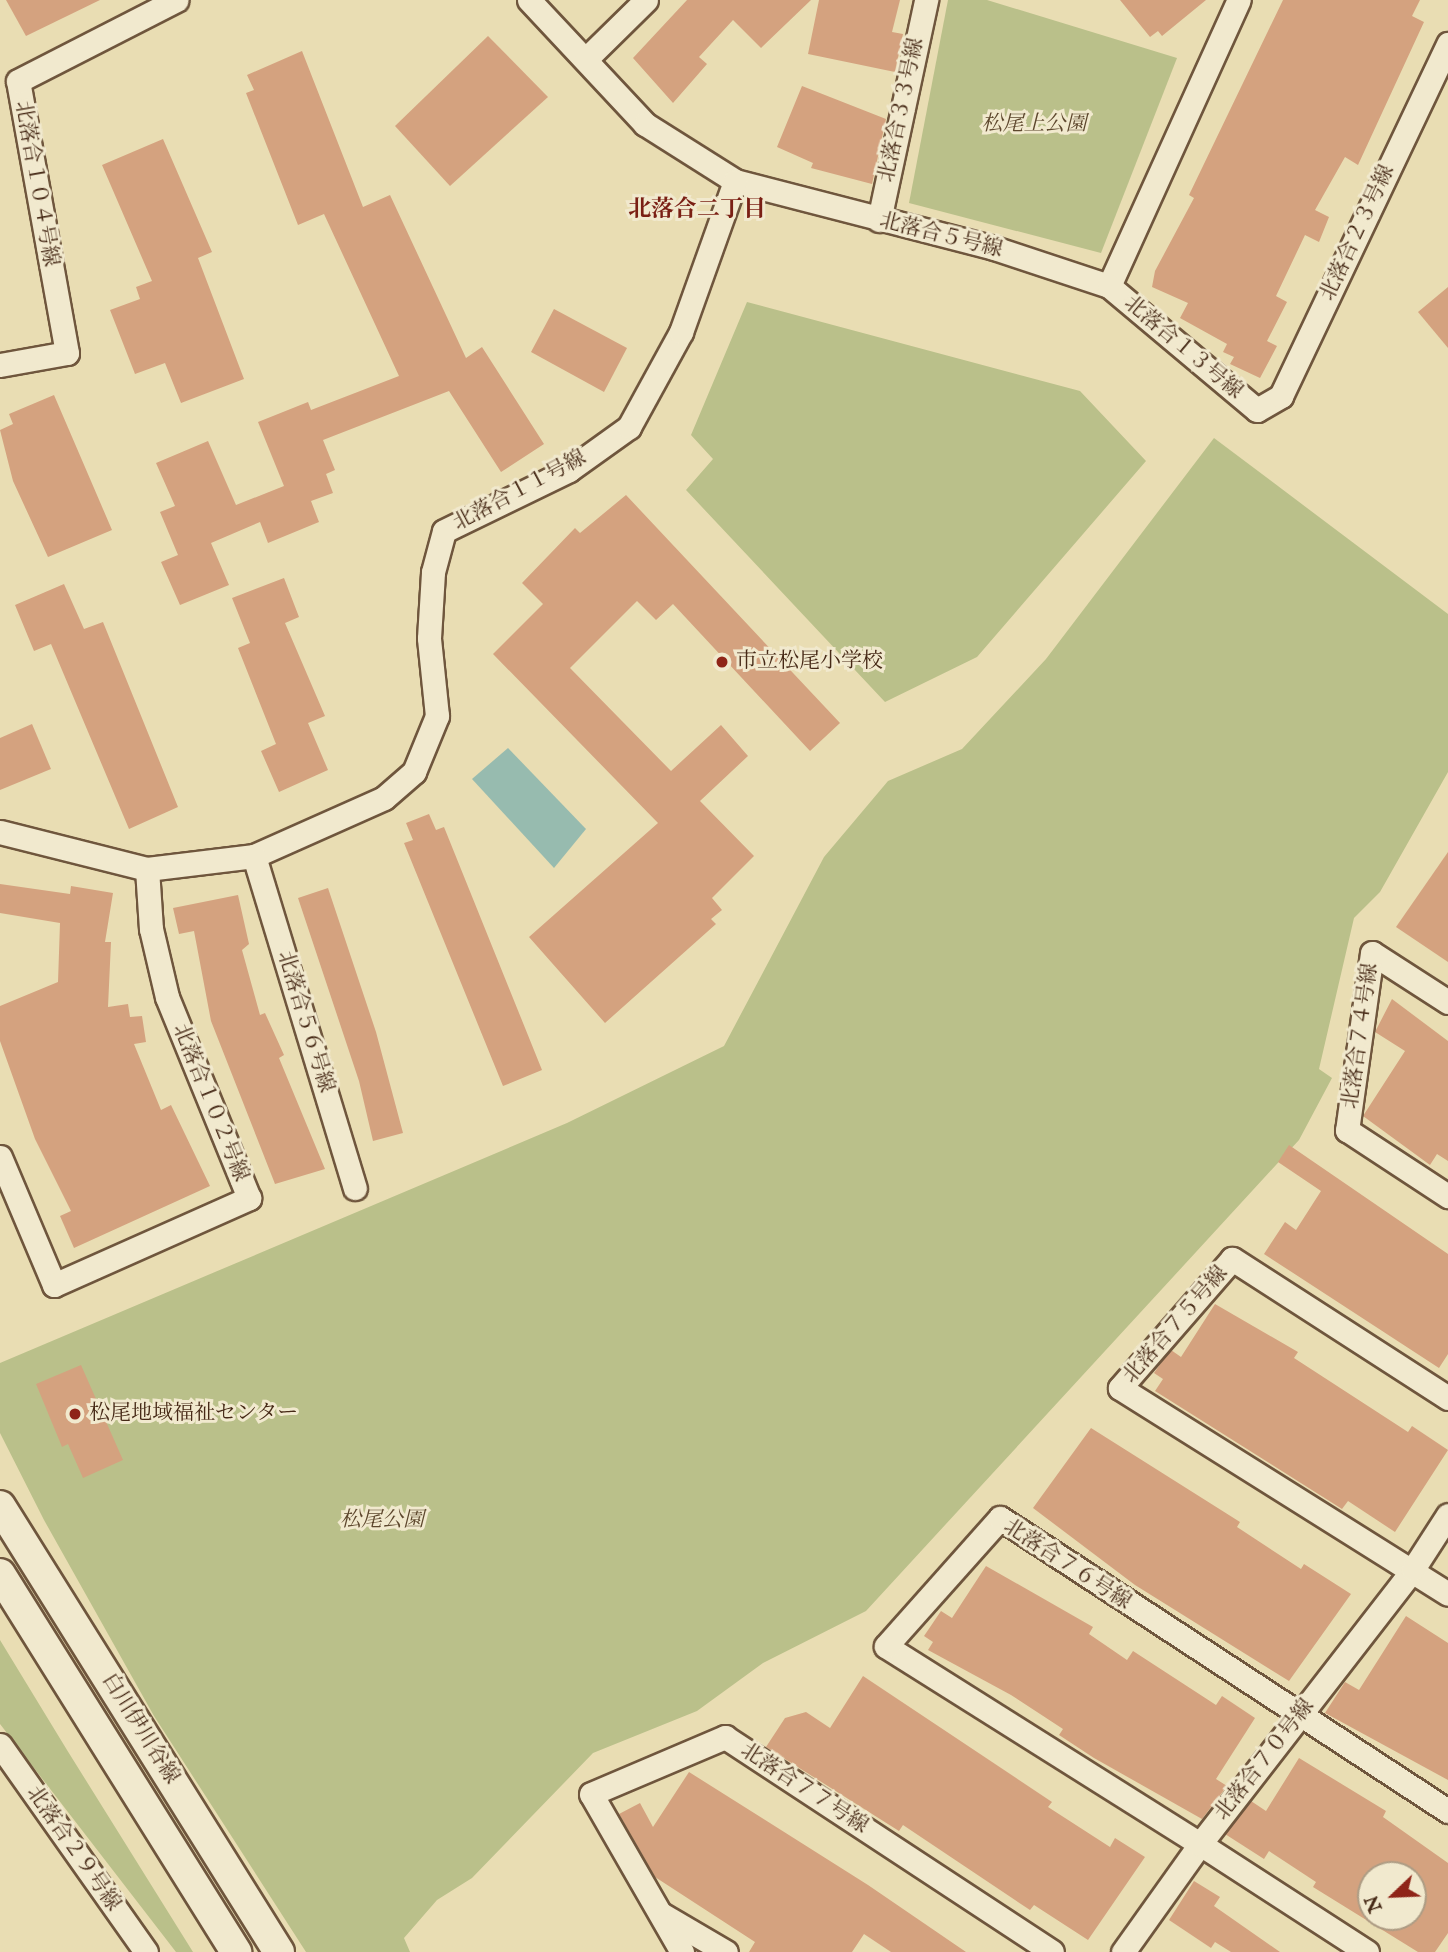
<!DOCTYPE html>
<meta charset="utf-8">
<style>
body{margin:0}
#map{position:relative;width:1448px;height:1952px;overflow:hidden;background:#e9ddb3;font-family:"IM FELL English","Noto Serif JP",serif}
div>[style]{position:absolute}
.green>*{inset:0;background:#bac08a}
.water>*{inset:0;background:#97bbaf}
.building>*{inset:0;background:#d4a27f}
.roads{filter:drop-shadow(2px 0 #6f563d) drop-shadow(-2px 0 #6f563d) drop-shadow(0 2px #6f563d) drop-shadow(0 -2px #6f563d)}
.minor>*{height:23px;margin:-11.5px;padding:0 11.5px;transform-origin:11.5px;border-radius:11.5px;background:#f1e9ce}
.tertiary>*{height:30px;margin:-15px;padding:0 15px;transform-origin:15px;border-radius:15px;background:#f1e9ce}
.dots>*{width:19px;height:19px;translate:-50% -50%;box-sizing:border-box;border:4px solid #f1e9ce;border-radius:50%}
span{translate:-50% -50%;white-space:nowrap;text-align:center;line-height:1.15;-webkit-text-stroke:6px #f1e9ce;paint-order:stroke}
.street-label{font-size:21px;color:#462916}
.park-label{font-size:21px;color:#5d472d;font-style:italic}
.poi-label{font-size:21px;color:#462916}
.left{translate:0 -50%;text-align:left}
.neighbourhood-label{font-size:23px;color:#7a1f14;font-weight:700}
.north{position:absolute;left:1357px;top:1861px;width:70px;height:70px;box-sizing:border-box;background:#f1e9ce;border:2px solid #ad9c84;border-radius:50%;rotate:247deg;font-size:19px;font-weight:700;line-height:28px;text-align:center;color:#462916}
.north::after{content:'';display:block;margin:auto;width:24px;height:32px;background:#8f2418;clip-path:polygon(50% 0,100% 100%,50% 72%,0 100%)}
</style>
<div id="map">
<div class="green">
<div style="clip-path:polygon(948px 0,987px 0,1177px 58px,1101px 253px,909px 203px)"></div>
<div style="clip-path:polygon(747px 302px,1080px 391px,1146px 461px,977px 657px,885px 702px,686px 490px,713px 459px,691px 435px)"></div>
<div style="clip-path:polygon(1214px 438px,1448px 614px,1448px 772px,1380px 892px,1354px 918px,1319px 1069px,1332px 1078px,1299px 1140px,866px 1611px,763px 1663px,697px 1711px,593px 1753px,472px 1878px,437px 1900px,404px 1938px,410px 1952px,306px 1952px,154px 1716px,44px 1520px,0 1433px,0 1363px,567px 1123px,724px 1046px,824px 857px,888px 781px,962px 749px,1046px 659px)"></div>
<div style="clip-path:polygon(0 1640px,67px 1750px,193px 1952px,176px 1952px,0 1724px)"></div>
</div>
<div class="water">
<div style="clip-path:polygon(508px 748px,586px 829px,554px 868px,472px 779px)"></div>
</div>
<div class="building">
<div style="clip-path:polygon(6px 0,100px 0,26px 36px)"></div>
<div style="clip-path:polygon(687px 0,811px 0,761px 48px,733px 20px,699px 57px,707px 64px,673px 103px,633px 58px)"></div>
<div style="clip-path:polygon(819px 0,900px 0,892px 32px,903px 34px,895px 72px,808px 54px)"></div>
<div style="clip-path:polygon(1120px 0,1206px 0,1162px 36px,1158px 31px,1150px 37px)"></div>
<div style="clip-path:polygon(1283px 0,1420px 0,1412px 16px,1424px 22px,1358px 165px,1345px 157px,1315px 210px,1329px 217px,1319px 242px,1305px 235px,1276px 296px,1287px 302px,1267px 341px,1277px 346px,1260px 378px,1230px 364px,1234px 357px,1223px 352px,1227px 344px,1180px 318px,1188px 303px,1152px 287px,1155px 271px,1194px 198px,1189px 195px)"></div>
<div style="clip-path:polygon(488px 36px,548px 97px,450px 186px,395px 126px)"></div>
<div style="clip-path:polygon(302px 51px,363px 207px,390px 195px,466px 358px,482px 347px,544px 444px,501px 472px,449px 391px,323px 440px,335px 470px,326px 474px,333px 493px,311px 501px,319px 522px,268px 543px,260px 522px,211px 543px,229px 585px,180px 605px,161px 562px,178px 555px,160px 512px,175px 506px,156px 463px,208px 441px,236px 505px,284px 486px,258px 422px,308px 402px,311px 410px,399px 376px,324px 214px,298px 225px,246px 93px,254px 90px,247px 75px)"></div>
<div style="clip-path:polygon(802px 86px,886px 119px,872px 184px,811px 168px,813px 163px,777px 147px)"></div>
<div style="clip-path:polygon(163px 139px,212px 252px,198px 258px,244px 379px,181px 403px,165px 363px,135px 374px,110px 310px,140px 299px,136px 287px,152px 281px,102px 165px)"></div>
<div style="clip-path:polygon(1448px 287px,1448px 348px,1418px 312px)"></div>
<div style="clip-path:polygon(554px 309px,627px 348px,604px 392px,531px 352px)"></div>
<div style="clip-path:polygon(54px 395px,112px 530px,48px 557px,13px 481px,0 430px,13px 424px,9px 414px)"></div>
<div style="clip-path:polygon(626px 495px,840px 723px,810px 751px,673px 604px,656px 620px,637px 601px,570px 668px,671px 771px,721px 725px,748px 756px,700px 801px,754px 856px,712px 898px,722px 910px,711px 919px,716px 924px,605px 1023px,529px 937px,658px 823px,493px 654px,543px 604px,522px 583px,575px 528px,580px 533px)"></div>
<div style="clip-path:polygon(284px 578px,299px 617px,285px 623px,325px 716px,308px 723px,328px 770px,279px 792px,261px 751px,276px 744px,238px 648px,250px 643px,232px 598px)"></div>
<div style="clip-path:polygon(64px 584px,84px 629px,103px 622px,178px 807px,129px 829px,51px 644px,34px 651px,15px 605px)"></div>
<div style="clip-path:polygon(32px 724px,51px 769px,0 790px,0 738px)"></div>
<div style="clip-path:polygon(429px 814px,436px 830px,444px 827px,542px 1070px,503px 1086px,404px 843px,413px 840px,406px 823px)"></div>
<div style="clip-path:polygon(1448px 852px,1448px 962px,1396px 927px)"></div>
<div style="clip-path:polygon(0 884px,70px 894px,71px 886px,113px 893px,105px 942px,111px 942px,108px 1007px,128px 1004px,130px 1017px,142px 1016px,146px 1042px,134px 1044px,161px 1110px,171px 1105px,210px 1186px,74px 1248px,60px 1216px,71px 1211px,35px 1139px,0 1041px,0 1006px,58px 982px,60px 923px,0 913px)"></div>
<div style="clip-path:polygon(328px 888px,376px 1032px,403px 1133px,373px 1141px,359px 1081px,298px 898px)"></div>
<div style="clip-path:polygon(238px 895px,249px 944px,242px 950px,260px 1015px,265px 1013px,284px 1055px,279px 1058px,325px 1169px,275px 1184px,211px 1021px,194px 931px,179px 934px,173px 908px)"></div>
<div style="clip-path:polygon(1392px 999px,1448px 1041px,1448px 1161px,1437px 1154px,1430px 1165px,1363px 1116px,1405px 1051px,1375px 1032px)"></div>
<div style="clip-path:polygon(1289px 1145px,1448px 1254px,1448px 1354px,1439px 1368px,1264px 1254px,1285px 1222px,1296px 1230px,1321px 1191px,1278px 1162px)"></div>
<div style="clip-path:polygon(1215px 1304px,1298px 1352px,1294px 1358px,1408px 1432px,1412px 1426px,1448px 1450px,1395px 1532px,1348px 1501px,1342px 1509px,1155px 1391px,1163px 1379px,1154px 1373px,1163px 1360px,1171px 1350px,1181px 1357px)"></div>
<div style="clip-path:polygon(81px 1365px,123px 1460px,83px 1478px,68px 1444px,62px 1447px,36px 1384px)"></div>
<div style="clip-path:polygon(1091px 1428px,1240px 1522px,1237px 1527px,1301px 1569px,1304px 1564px,1351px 1594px,1289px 1681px,1135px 1585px,1033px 1508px)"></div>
<div style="clip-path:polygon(986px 1566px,1093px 1627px,1089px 1634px,1127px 1660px,1133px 1651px,1216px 1705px,1222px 1696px,1255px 1718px,1216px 1779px,1227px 1786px,1202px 1819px,1094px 1758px,1059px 1735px,1063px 1729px,1011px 1695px,928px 1650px,933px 1642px,924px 1636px,941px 1611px,952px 1618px)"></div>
<div style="clip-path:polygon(1406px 1616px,1448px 1643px,1448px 1780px,1325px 1713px,1345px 1682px,1359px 1690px)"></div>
<div style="clip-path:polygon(863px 1676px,1052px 1802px,1048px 1807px,1110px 1847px,1115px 1838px,1145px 1857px,1088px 1940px,1034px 1905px,1030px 1910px,903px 1825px,899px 1831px,766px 1747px,785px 1718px,806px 1712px,830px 1728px)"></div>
<div style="clip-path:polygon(evenodd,1299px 1758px,1386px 1811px,1383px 1817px,1448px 1863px,1448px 1933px,1435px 1952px,1418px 1952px,1313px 1887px,1316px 1882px,1269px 1851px,1264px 1859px,1225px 1834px,1251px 1801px,1266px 1811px,1299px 1758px,1371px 1875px,1413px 1875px,1413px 1917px,1371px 1917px,1371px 1875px)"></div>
<div style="clip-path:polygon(689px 1772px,868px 1885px,966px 1952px,891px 1952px,864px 1934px,852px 1952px,749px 1952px,755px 1942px,655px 1877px,619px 1814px,640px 1803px,653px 1827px)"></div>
<div style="clip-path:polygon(1194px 1881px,1220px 1897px,1214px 1906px,1280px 1952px,1231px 1952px,1215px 1942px,1211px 1948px,1169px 1920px)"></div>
</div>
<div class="roads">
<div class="minor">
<div style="left:529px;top:0;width:170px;rotate:46.9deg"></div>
<div style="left:645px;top:124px;width:107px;rotate:32.3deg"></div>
<div style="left:735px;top:181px;width:268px;rotate:14.5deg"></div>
<div style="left:994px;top:248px;width:121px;rotate:18.3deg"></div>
<div style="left:1109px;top:286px;width:314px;rotate:-65.6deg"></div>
<div style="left:586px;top:59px;width:84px;rotate:-44.5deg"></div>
<div style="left:879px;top:220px;width:225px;rotate:-77.9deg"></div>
<div style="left:1109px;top:286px;width:193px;rotate:40deg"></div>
<div style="left:1257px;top:410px;width:28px;rotate:-30deg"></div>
<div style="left:1281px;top:396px;width:390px;rotate:-64.6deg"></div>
<div style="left:0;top:365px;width:68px;rotate:-10.2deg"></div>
<div style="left:67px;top:353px;width:276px;rotate:-100.2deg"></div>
<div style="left:18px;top:81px;width:178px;rotate:-27.1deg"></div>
<div style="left:0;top:832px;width:152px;rotate:14.1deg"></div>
<div style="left:147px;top:869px;width:108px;rotate:-6.9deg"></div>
<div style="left:254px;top:856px;width:142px;rotate:-24deg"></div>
<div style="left:384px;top:798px;width:40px;rotate:-41deg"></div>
<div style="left:414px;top:772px;width:61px;rotate:-67.7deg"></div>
<div style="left:437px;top:716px;width:78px;rotate:-95.9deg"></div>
<div style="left:429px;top:638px;width:66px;rotate:-86.5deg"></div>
<div style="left:433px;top:572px;width:42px;rotate:-75deg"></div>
<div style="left:444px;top:531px;width:139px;rotate:-26deg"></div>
<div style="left:569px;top:470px;width:74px;rotate:-35.6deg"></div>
<div style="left:629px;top:427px;width:108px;rotate:-61.3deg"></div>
<div style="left:681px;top:332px;width:160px;rotate:-70.3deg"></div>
<div style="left:254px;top:856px;width:347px;rotate:73.1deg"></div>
<div style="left:1448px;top:1002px;width:90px;rotate:-147.2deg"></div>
<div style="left:1372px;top:953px;width:179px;rotate:98deg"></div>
<div style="left:1347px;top:1130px;width:121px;rotate:33.2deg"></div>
<div style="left:0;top:1157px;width:139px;rotate:67.1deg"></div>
<div style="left:54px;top:1285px;width:214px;rotate:-24deg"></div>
<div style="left:249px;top:1198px;width:217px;rotate:-112.2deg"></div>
<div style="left:167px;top:997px;width:70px;rotate:-103.2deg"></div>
<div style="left:151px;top:929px;width:60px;rotate:-93.8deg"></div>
<div style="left:1448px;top:1398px;width:257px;rotate:-147.2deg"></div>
<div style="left:1232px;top:1259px;width:171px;rotate:131deg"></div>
<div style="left:1120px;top:1388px;width:387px;rotate:32.1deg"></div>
<div style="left:0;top:1745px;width:253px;rotate:54.8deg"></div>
<div style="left:661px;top:1914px;width:75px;rotate:30.3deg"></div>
<div style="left:682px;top:1952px;width:182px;rotate:-119.9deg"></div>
<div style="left:591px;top:1794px;width:146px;rotate:-23deg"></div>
<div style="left:725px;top:1737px;width:391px;rotate:33.3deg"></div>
<div style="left:1123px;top:1952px;width:133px;rotate:-54.5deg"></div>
<div style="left:1200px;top:1844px;width:371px;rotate:-147.8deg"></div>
<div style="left:886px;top:1646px;width:171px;rotate:-48.3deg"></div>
<div style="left:1000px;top:1518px;width:535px;rotate:33.19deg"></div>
<div style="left:1367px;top:1952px;width:199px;rotate:-147.1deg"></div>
<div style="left:1200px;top:1844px;width:348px;rotate:-52.2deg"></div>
<div style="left:1413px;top:1569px;width:64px;rotate:-57.1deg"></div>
</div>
<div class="tertiary">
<div style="left:0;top:1506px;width:526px;rotate:57.97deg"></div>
<div style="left:0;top:1574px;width:446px;rotate:58deg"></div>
</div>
</div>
<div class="dots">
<div style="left:722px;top:662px;background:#8f2418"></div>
<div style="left:75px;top:1414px;background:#8f2418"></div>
</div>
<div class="street-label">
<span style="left:902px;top:110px;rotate:-78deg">北落合３３号線</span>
<span style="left:36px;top:184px;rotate:80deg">北落合１０４号線</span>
<span style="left:1358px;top:233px;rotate:-65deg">北落合２３号線</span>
<span style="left:941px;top:236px;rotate:14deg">北落合５号線</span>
<span style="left:1183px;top:348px;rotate:40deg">北落合１３号線</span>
<span style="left:520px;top:491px;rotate:-28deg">北落合１１号線</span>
<span style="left:305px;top:1022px;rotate:73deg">北落合５６号線</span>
<span style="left:1361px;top:1036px;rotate:-82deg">北落合７４号線</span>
<span style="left:210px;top:1103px;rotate:68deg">北落合１０２号線</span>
<span style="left:1176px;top:1325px;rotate:-49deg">北落合７５号線</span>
<span style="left:1067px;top:1565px;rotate:33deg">北落合７６号線</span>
<span style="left:140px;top:1729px;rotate:58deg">白川伊川谷線</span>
<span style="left:1265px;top:1760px;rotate:-52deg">北落合７０号線</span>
<span style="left:804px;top:1789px;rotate:33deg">北落合７７号線</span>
<span style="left:73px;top:1849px;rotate:55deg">北落合２９号線</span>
</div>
<div class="park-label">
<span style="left:1034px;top:125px">松尾上公園</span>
<span style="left:382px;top:1521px">松尾公園</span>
</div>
<div class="poi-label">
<span class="left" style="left:736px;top:662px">市立松尾小学校</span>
<span class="left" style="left:89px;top:1414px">松尾地域福祉センター</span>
</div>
<div class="neighbourhood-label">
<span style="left:697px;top:210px">北落合二丁目</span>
</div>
<div class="north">N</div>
</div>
